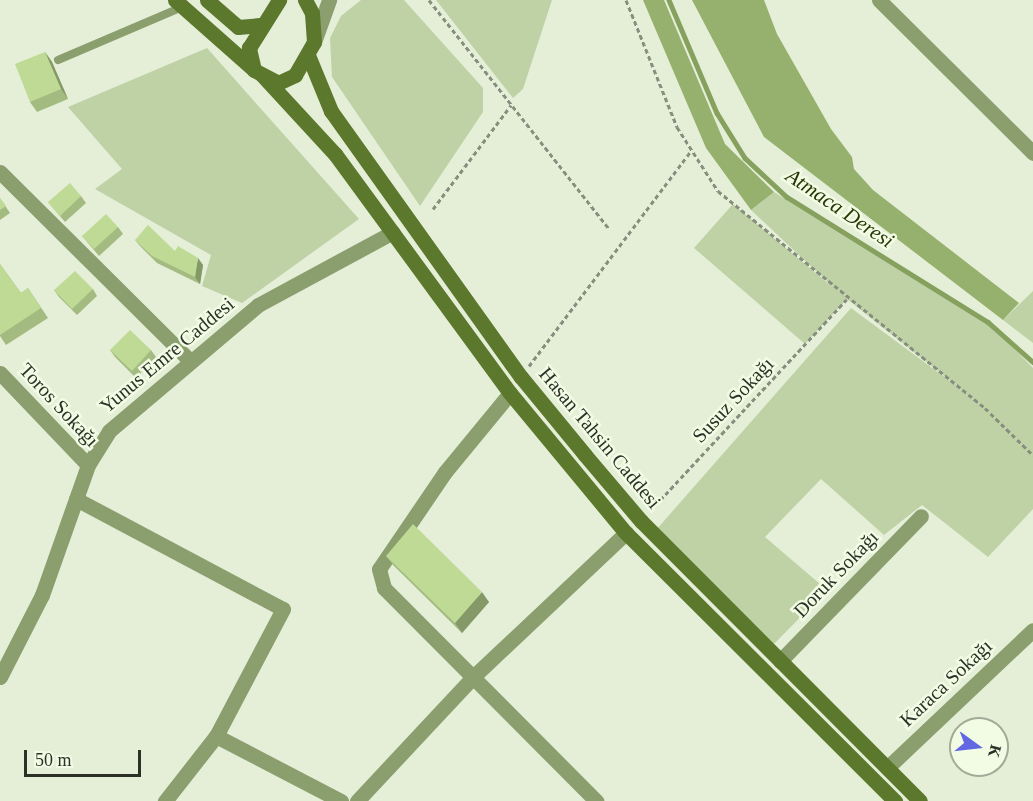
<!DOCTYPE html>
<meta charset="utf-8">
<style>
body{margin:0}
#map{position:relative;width:1033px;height:801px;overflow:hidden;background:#e5efd8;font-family:Georgia,serif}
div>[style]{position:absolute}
.green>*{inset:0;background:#bfd2a6}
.forest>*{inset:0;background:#96b16e}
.stream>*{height:4.5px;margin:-2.25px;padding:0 2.25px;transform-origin:2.25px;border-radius:2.25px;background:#86a15e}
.path>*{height:3px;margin-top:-1.5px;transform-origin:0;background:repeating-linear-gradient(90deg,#878e7f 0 4.5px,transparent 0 7.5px)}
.service>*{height:8px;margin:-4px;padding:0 4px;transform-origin:4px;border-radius:4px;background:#8a9e6e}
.minor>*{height:15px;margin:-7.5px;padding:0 7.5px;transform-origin:7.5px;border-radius:7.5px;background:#8a9e6e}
.tertiary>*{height:15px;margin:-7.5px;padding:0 7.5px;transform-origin:7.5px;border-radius:7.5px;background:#8a9e6e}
.secondary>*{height:15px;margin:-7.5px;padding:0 7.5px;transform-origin:7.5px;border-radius:7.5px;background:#5c782d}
.wall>*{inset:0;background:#a3bb80}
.shaded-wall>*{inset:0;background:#859968}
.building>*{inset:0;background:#beda95}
span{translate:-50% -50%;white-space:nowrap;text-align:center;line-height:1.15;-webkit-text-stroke:5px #f2fce5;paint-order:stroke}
.street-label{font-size:20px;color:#2c3027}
.water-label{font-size:21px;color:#273704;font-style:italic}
.north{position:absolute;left:949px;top:717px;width:60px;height:60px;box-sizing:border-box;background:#f2fce5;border:2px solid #a3aa99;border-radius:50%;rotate:105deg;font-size:16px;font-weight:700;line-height:24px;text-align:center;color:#2c3027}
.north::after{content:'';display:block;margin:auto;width:21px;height:27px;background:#6168e1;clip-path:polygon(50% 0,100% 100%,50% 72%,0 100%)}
.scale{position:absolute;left:24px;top:750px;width:117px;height:27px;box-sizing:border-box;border:3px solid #2c3027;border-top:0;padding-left:8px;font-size:18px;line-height:21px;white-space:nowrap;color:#2c3027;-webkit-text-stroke:4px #f2fce5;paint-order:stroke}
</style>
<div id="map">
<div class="green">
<div style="clip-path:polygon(361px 0,404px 0,483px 88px,483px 112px,420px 206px,332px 77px,330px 38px,341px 16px)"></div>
<div style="clip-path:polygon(436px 0,552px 0,523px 89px,513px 98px)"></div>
<div style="clip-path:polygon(207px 48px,359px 219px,242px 303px,202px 286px,211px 255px,95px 189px,122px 169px,68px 107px)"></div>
<div style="clip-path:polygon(774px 192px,988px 322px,1033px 368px,1033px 509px,988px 557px,922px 505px,884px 535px,821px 479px,765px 537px,827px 590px,774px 644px,656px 530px,851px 308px,958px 387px,847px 299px,805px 344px,694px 248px,733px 204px,834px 288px,751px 210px)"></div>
<div style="clip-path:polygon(1033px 291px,1033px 343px,1003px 320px)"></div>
</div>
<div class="forest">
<div style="clip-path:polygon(643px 0,664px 0,725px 144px,774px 192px,751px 210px,706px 148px)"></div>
<div style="clip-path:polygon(692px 0,764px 0,777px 34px,831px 129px,852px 157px,854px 169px,873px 190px,1019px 303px,1003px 320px,764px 137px)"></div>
</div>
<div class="stream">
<div style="left:669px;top:0;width:123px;rotate:67deg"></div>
<div style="left:717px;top:113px;width:53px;rotate:58.1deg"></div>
<div style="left:745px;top:158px;width:57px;rotate:42.9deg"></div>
<div style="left:787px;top:197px;width:237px;rotate:31.9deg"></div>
<div style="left:988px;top:322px;width:60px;rotate:41.6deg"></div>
</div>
<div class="path">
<div style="left:429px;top:0;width:291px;rotate:51.8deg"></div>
<div style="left:626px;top:0;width:137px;rotate:68.1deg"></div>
<div style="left:677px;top:127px;width:76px;rotate:57.4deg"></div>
<div style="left:718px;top:191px;width:344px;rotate:39.1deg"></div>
<div style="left:985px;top:408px;width:67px;rotate:44.4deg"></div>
<div style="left:433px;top:209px;width:130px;rotate:-53.1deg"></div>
<div style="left:529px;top:366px;width:268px;rotate:-53deg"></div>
<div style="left:650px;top:511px;width:289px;rotate:-47.1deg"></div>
</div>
<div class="service">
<div style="left:58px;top:60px;width:135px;rotate:-23.1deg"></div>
</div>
<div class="minor">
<div style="left:879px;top:0;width:217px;rotate:44.8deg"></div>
<div style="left:0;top:172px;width:265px;rotate:44.8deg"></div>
<div style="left:0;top:373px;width:127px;rotate:46.3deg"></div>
<div style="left:510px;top:393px;width:102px;rotate:129.4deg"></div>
<div style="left:445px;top:472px;width:117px;rotate:124.2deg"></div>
<div style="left:379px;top:569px;width:20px;rotate:75deg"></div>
<div style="left:384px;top:588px;width:301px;rotate:45.1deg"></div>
<div style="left:76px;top:499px;width:234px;rotate:28deg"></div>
<div style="left:283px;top:609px;width:144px;rotate:117.8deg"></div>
<div style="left:216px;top:736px;width:83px;rotate:128.1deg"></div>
<div style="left:780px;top:661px;width:202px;rotate:-45.8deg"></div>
<div style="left:216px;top:736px;width:141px;rotate:27.5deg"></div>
<div style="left:888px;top:767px;width:199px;rotate:-43.4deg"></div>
<div style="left:357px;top:801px;width:171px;rotate:-46.9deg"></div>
<div style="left:474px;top:676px;width:209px;rotate:-43.3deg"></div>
</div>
<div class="tertiary">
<div style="left:314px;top:42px;width:45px;rotate:-70.3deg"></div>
<div style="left:0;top:677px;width:92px;rotate:-62.9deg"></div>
<div style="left:42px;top:595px;width:138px;rotate:-70.5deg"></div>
<div style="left:88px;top:465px;width:40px;rotate:-58deg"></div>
<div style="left:109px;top:431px;width:195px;rotate:-40.2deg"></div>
<div style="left:258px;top:305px;width:153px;rotate:-28.4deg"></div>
</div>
<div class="secondary">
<div style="left:175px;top:0;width:106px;rotate:41.5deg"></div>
<div style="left:254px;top:70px;width:27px;rotate:28deg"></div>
<div style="left:278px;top:83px;width:19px;rotate:-25deg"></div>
<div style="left:295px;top:75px;width:38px;rotate:-60deg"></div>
<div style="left:314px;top:42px;width:29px;rotate:-94deg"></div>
<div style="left:312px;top:13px;width:15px;rotate:-118deg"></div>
<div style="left:207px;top:0;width:41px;rotate:41.1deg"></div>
<div style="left:238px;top:27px;width:22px;rotate:-5deg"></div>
<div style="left:308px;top:55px;width:61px;rotate:67.7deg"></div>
<div style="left:331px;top:111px;width:327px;rotate:54.5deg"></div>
<div style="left:521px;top:377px;width:101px;rotate:50.6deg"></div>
<div style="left:585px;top:455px;width:87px;rotate:49.7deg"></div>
<div style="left:641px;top:521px;width:395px;rotate:45.1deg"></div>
<div style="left:254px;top:70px;width:23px;rotate:-103deg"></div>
<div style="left:249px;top:48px;width:57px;rotate:-58deg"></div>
<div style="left:262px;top:75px;width:108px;rotate:47.3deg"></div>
<div style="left:335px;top:154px;width:296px;rotate:53.8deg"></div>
<div style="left:510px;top:393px;width:182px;rotate:50.4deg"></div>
<div style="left:626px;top:533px;width:380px;rotate:44.9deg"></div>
</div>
<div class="wall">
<div style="clip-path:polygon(45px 52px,52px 62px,68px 99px,37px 112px,30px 102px)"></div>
<div style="clip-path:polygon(81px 196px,86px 203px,65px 222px,48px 202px)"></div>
<div style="clip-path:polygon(0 198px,10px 213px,0 220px)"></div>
<div style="clip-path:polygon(118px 227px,123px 234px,99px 256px,82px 236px)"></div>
<div style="clip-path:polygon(135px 240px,175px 251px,203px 265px,200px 284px,157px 263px,140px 246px)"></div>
<div style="clip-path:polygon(0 264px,21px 293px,28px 288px,48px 318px,6px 345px,0 336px)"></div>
<div style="clip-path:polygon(93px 289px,97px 296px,77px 315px,59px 297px,54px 290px)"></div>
<div style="clip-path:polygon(110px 350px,151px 350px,156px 357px,136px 378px,115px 357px)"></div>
<div style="clip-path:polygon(386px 556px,489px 602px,462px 633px,393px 565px)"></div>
</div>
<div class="shaded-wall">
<div style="clip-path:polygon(45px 52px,52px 62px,68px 99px,61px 89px)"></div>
<div style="clip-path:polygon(198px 258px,203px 265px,200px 284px,195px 277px)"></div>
<div style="clip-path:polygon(482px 592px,489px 602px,462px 633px,455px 623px)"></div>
</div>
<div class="building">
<div style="clip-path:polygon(45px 52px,61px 89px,30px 102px,15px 64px)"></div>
<div style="clip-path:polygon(70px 183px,81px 196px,60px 216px,48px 202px)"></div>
<div style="clip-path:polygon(0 198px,6px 206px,0 210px)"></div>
<div style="clip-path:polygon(106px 214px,118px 227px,94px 249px,82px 236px)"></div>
<div style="clip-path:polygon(148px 225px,175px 251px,178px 246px,198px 258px,195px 277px,152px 256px,135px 240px)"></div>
<div style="clip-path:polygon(0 264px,21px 293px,28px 288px,41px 308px,0 335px)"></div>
<div style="clip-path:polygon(75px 271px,93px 289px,72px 309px,54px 290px)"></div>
<div style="clip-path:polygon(130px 330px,151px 350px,132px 371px,110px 350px)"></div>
<div style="clip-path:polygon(413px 524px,482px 592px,455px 623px,386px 556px)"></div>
</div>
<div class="street-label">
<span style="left:167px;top:355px;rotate:-40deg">Yunus Emre Caddesi</span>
<span style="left:733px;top:400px;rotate:-47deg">Susuz Sokağı</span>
<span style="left:59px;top:405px;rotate:47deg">Toros Sokağı</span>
<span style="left:600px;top:438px;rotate:50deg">Hasan Tahsin Caddesi</span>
<span style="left:836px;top:574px;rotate:-46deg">Doruk Sokağı</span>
<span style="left:946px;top:683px;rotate:-43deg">Karaca Sokağı</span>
</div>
<div class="water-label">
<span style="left:840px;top:208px;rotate:34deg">Atmaca Deresi</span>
</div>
<div class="north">K</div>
<div class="scale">50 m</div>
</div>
